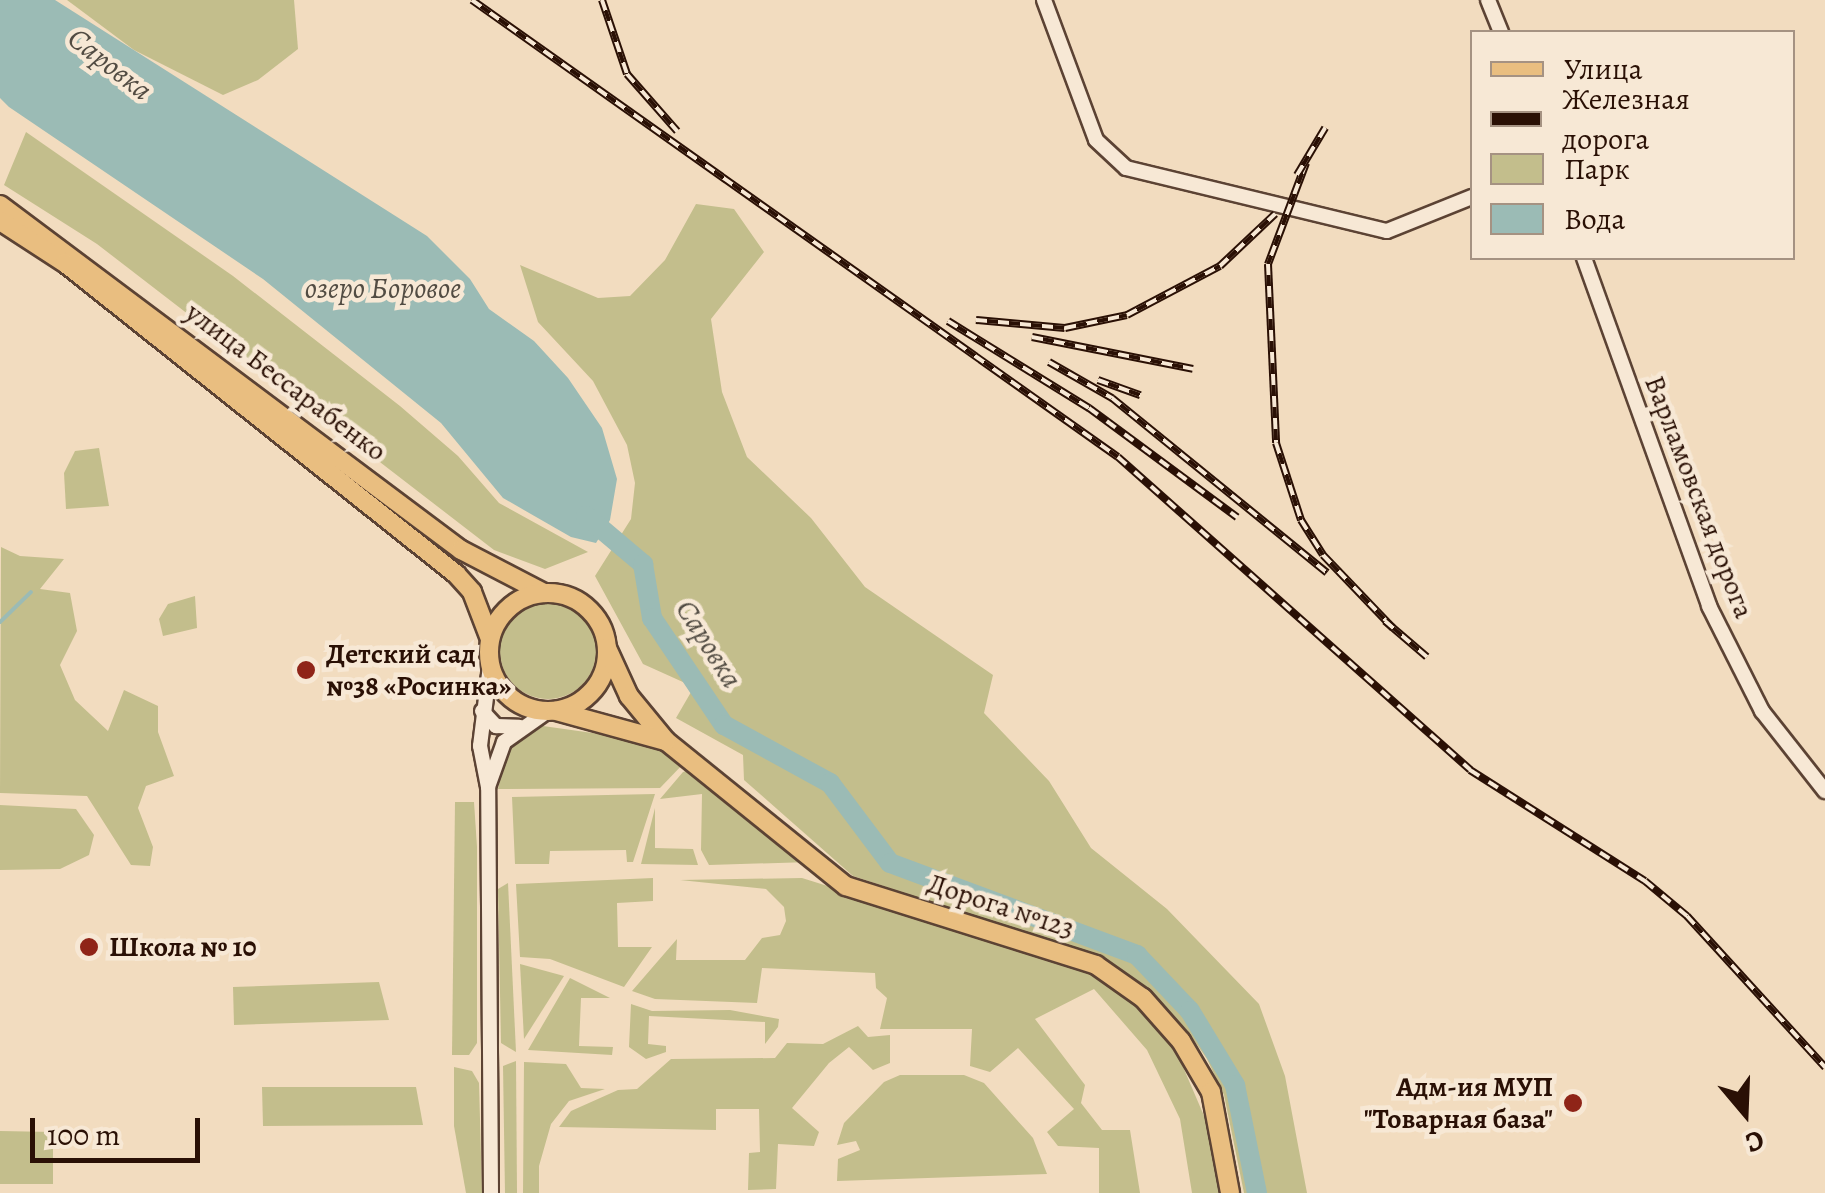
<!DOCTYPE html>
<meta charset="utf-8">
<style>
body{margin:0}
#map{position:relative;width:1825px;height:1193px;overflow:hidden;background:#f2dcbf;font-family:Alegreya,serif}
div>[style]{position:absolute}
.green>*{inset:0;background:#c3be8c}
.round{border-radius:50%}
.water>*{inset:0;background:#9bbbb5}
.stream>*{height:4px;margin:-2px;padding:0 2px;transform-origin:2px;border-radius:2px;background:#9bbbb5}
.river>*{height:20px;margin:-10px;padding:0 10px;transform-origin:10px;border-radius:10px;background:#9bbbb5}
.roads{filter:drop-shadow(2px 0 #5c4334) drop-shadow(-2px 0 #5c4334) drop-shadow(0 2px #5c4334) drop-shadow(0 -2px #5c4334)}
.minor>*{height:14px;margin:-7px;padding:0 7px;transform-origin:7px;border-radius:7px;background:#f7e8d5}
.major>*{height:18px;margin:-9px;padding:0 9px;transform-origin:9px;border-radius:9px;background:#e9be80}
.major>.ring{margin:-9px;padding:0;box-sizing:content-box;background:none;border:18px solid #e9be80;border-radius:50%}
.rail>*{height:8px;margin-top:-4px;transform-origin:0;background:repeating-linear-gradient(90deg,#f7e8d5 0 11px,#2a1005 0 22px);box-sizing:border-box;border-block:2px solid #2a1005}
.dots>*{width:28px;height:28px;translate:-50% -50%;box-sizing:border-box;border:5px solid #f7e8d5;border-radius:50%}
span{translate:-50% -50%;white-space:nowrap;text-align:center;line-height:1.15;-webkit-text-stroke:9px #f7e8d5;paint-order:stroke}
.street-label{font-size:28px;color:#2a1005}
.poi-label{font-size:28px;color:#2a1005;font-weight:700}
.left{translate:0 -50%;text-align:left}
.right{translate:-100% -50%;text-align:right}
.water-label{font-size:30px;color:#524c43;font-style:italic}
.legend{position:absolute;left:1470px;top:30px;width:325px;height:230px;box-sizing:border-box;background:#f7e8d5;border:2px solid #a59282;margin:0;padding:12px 18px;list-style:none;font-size:30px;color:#2a1005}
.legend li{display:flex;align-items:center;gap:20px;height:50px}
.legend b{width:50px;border:2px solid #a59282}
.north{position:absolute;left:1695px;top:1063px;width:100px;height:100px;-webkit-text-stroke:8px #f7e8d5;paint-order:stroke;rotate:161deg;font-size:28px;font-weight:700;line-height:40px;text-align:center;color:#2a1005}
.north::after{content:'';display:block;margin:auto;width:35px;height:45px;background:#2a1005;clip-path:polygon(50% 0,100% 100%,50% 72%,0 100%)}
.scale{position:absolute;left:30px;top:1118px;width:170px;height:45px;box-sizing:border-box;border:5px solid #2a1005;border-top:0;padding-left:12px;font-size:30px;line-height:35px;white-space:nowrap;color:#2a1005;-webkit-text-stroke:8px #f7e8d5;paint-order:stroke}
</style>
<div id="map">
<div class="green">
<div style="clip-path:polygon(67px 0,294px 0,298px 49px,258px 80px,223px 95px,134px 50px)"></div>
<div style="clip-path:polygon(26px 132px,233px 276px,400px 406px,458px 456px,499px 503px,588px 552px,545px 569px,494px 550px,97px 244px,4px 185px)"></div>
<div style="clip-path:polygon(696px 204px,734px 209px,764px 252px,711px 319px,722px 392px,747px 457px,811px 518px,865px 587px,993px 675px,984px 713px,1049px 781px,1091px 848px,1167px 909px,1259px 1004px,1285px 1076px,1307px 1193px,1244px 1193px,1224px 1095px,1207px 1059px,1186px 1029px,1110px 961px,853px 876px,744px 780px,743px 755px,676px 718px,694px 687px,643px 664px,595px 576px,631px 519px,635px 483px,627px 445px,593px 381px,538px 322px,520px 265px,598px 298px,630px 296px,665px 260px)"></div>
<div style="clip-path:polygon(99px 448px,109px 506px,66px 509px,64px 473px,75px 451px)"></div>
<div style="clip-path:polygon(1px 547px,20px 556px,64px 559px,40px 589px,70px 593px,77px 631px,60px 665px,75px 700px,108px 731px,124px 690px,158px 706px,158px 732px,174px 776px,146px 786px,138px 808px,153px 847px,150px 866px,131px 865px,87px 796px,0 793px)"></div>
<div style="clip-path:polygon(195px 596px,197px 628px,163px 636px,159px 619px,168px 604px)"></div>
<div class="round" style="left:500px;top:603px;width:96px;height:96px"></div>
<div style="clip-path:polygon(543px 726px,628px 738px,671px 749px,686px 761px,660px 788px,498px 789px,507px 749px)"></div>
<div style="clip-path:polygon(697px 768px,810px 862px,709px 865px,701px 850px,702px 794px,660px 799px,683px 772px)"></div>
<div style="clip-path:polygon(655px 794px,633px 862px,627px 862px,626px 850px,550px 851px,549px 864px,515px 864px,512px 797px)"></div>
<div style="clip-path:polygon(455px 802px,474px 802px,477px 847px,477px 1043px,469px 1055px,452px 1055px)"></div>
<div style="clip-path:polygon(0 805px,76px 809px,94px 835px,89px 855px,60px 869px,0 870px)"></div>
<div style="clip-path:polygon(655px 808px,655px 848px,693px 849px,698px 865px,641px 864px)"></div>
<div style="clip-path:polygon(653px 878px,653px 901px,617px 903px,618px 947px,652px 947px,624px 987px,550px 959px,520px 957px,516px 884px)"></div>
<div style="clip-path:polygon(802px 878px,1092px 969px,1129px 998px,1174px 1046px,1214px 1139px,1221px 1193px,1192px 1193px,1180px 1119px,1147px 1050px,1094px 989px,1035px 1019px,1085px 1085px,1081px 1103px,1102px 1130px,1130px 1130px,1140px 1193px,1099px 1193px,1099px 1148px,1058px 1146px,1047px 1132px,1074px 1109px,1018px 1048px,990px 1072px,970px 1066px,972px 1029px,880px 1029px,887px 998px,876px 988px,875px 973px,762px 968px,757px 1003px,655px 999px,632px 991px,677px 939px,676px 960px,745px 960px,762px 938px,780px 935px,786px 921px,784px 907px,766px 889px,680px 880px)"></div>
<div style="clip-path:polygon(508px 883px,516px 1052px,501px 1043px,498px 889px)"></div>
<div style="clip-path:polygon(520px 964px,564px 976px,524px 1039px)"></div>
<div style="clip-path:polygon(570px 978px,610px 998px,581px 998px,579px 1046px,613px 1047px,612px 1055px,528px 1050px)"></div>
<div style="clip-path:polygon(379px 982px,389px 1020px,234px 1025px,233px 987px)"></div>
<div style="clip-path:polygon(631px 1004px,652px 1011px,730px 1010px,779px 1019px,778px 1027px,765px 1044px,765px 1022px,649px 1016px,648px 1044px,666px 1046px,666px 1052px,646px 1059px,629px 1047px)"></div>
<div style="clip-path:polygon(858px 1026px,868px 1037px,890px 1035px,890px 1063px,873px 1070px,849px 1047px,829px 1063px,792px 1108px,819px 1132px,814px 1146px,778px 1144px,776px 1189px,748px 1190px,749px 1153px,760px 1152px,759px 1109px,716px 1109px,716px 1130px,559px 1127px,571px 1111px,618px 1090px,637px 1089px,671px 1059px,775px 1058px,787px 1043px,823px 1044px)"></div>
<div style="clip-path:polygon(516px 1061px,517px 1193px,505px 1193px,503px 1066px)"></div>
<div style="clip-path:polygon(524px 1062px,566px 1064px,581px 1088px,605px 1089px,569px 1101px,551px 1124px,539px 1166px,539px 1193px,523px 1193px)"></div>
<div style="clip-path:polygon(454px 1067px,472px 1071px,479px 1083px,482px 1193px,466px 1193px,454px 1126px)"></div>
<div style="clip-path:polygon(900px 1075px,964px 1075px,984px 1083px,1033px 1138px,1047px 1174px,837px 1181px,838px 1159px,860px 1150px,856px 1141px,837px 1145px,844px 1123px,884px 1082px)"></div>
<div style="clip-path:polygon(262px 1087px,416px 1087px,423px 1125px,263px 1126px)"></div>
<div style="clip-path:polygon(0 1131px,53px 1132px,53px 1184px,0 1184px)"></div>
</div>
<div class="water">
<div style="clip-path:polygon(0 0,55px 0,427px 236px,470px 279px,489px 309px,534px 341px,568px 378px,602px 428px,617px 479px,610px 520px,596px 543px,571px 537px,503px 498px,441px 423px,263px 279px,9px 107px,0 98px)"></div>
</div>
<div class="stream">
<div style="left:0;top:622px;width:43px;rotate:-44.1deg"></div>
</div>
<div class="river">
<div style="left:586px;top:516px;width:75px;rotate:40.1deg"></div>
<div style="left:643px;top:564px;width:55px;rotate:80.5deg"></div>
<div style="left:652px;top:618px;width:129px;rotate:56.1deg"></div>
<div style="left:724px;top:725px;width:121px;rotate:28.7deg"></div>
<div style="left:830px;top:783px;width:100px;rotate:53.1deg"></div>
<div style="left:890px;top:863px;width:264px;rotate:20.4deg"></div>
<div style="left:1137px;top:955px;width:77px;rotate:46.6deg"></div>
<div style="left:1190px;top:1011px;width:87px;rotate:58.7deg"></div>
<div style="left:1235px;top:1085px;width:110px;rotate:78.5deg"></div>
</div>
<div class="roads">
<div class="minor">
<div style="left:1044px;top:0;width:149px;rotate:69.6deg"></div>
<div style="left:1096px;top:140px;width:41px;rotate:43deg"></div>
<div style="left:1126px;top:168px;width:268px;rotate:13.6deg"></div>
<div style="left:1387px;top:231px;width:92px;rotate:-21.8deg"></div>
<div style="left:1488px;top:0;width:35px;rotate:68deg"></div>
<div style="left:1584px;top:258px;width:370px;rotate:70.2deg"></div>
<div style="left:1709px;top:606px;width:118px;rotate:63.2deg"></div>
<div style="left:1762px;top:711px;width:102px;rotate:51.8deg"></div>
<div style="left:482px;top:711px;width:21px;rotate:47deg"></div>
<div style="left:496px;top:726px;width:23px;rotate:2deg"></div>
<div style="left:488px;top:787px;width:42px;rotate:-101deg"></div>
<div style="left:480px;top:746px;width:81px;rotate:-82.9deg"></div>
<div style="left:491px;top:1193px;width:406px;rotate:-90.4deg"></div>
<div style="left:488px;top:787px;width:48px;rotate:-70.4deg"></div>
<div style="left:504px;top:742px;width:54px;rotate:-35.2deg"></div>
</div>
<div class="major">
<div style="left:0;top:205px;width:576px;rotate:36.81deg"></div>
<div style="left:461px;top:550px;width:93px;rotate:27.4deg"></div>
<div style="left:0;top:221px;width:77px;rotate:32.9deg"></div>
<div style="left:65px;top:263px;width:500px;rotate:38.5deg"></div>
<div style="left:456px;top:574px;width:24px;rotate:48deg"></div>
<div style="left:472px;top:592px;width:50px;rotate:69deg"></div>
<div class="ring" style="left:489px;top:593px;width:100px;height:100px"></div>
<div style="left:607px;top:648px;width:53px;rotate:65.4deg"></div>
<div style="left:629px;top:696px;width:58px;rotate:50.6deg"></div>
<div style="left:666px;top:741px;width:231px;rotate:38.9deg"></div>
<div style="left:846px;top:886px;width:262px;rotate:17.5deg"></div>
<div style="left:1096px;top:965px;width:57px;rotate:35.1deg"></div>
<div style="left:1143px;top:998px;width:57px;rotate:48.5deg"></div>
<div style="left:1181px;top:1041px;width:59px;rotate:59.5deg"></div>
<div style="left:1211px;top:1092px;width:103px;rotate:79.3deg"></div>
<div style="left:556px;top:711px;width:114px;rotate:15.3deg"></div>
</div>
</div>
<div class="rail">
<div style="left:472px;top:0;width:791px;rotate:35.28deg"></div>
<div style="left:1118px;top:457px;width:471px;rotate:41.6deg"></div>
<div style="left:1470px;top:770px;width:207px;rotate:32.4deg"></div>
<div style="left:1645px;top:881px;width:55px;rotate:39.8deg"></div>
<div style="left:1687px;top:916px;width:205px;rotate:47.6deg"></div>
<div style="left:602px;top:0;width:78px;rotate:71.3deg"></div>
<div style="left:627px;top:74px;width:76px;rotate:48.7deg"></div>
<div style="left:1306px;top:163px;width:108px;rotate:110.6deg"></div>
<div style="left:1268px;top:264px;width:179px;rotate:87.4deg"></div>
<div style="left:1276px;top:443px;width:81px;rotate:72deg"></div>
<div style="left:1301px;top:520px;width:41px;rotate:57.8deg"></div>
<div style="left:1323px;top:555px;width:101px;rotate:46.2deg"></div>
<div style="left:1297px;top:175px;width:55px;rotate:-59.2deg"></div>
<div style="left:976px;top:320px;width:89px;rotate:5.1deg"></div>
<div style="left:1065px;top:328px;width:63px;rotate:-11.8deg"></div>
<div style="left:1127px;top:315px;width:105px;rotate:-27.8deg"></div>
<div style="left:1220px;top:266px;width:76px;rotate:-43.4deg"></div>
<div style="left:948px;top:321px;width:166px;rotate:31.7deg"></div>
<div style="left:1089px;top:408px;width:184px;rotate:36.4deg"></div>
<div style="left:1032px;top:337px;width:164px;rotate:11.2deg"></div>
<div style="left:1049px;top:362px;width:73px;rotate:29.7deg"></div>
<div style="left:1112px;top:398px;width:277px;rotate:39.1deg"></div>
<div style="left:1098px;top:380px;width:45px;rotate:19.7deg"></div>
<div style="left:1385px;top:621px;width:55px;rotate:40.6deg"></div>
</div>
<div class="dots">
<div style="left:306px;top:670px;background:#8f2418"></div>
<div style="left:89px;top:947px;background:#8f2418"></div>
<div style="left:1573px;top:1103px;background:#8f2418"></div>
</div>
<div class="street-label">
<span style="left:286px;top:382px;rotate:37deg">улица Бессарабенко</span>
<span style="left:1699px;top:497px;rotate:69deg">Варламовская дорога</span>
<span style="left:1001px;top:906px;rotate:18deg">Дорога №123</span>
</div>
<div class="poi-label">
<span class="left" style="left:326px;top:670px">Детский сад<br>№38 «Росинка»</span>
<span class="left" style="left:109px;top:947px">Школа № 10</span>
<span class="right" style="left:1553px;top:1103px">Адм-ия МУП<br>"Товарная база"</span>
</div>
<div class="water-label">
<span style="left:110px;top:64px;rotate:38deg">Саровка</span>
<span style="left:383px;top:288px">озеро Боровое</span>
<span style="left:709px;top:644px;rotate:58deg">Саровка</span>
</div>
<ul class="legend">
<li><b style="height:12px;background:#e9be80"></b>Улица</li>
<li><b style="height:12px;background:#2a1005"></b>Железная дорога</li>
<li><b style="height:28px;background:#c3be8c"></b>Парк</li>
<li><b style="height:28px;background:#9bbbb5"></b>Вода</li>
</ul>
<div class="north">С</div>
<div class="scale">100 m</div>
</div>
